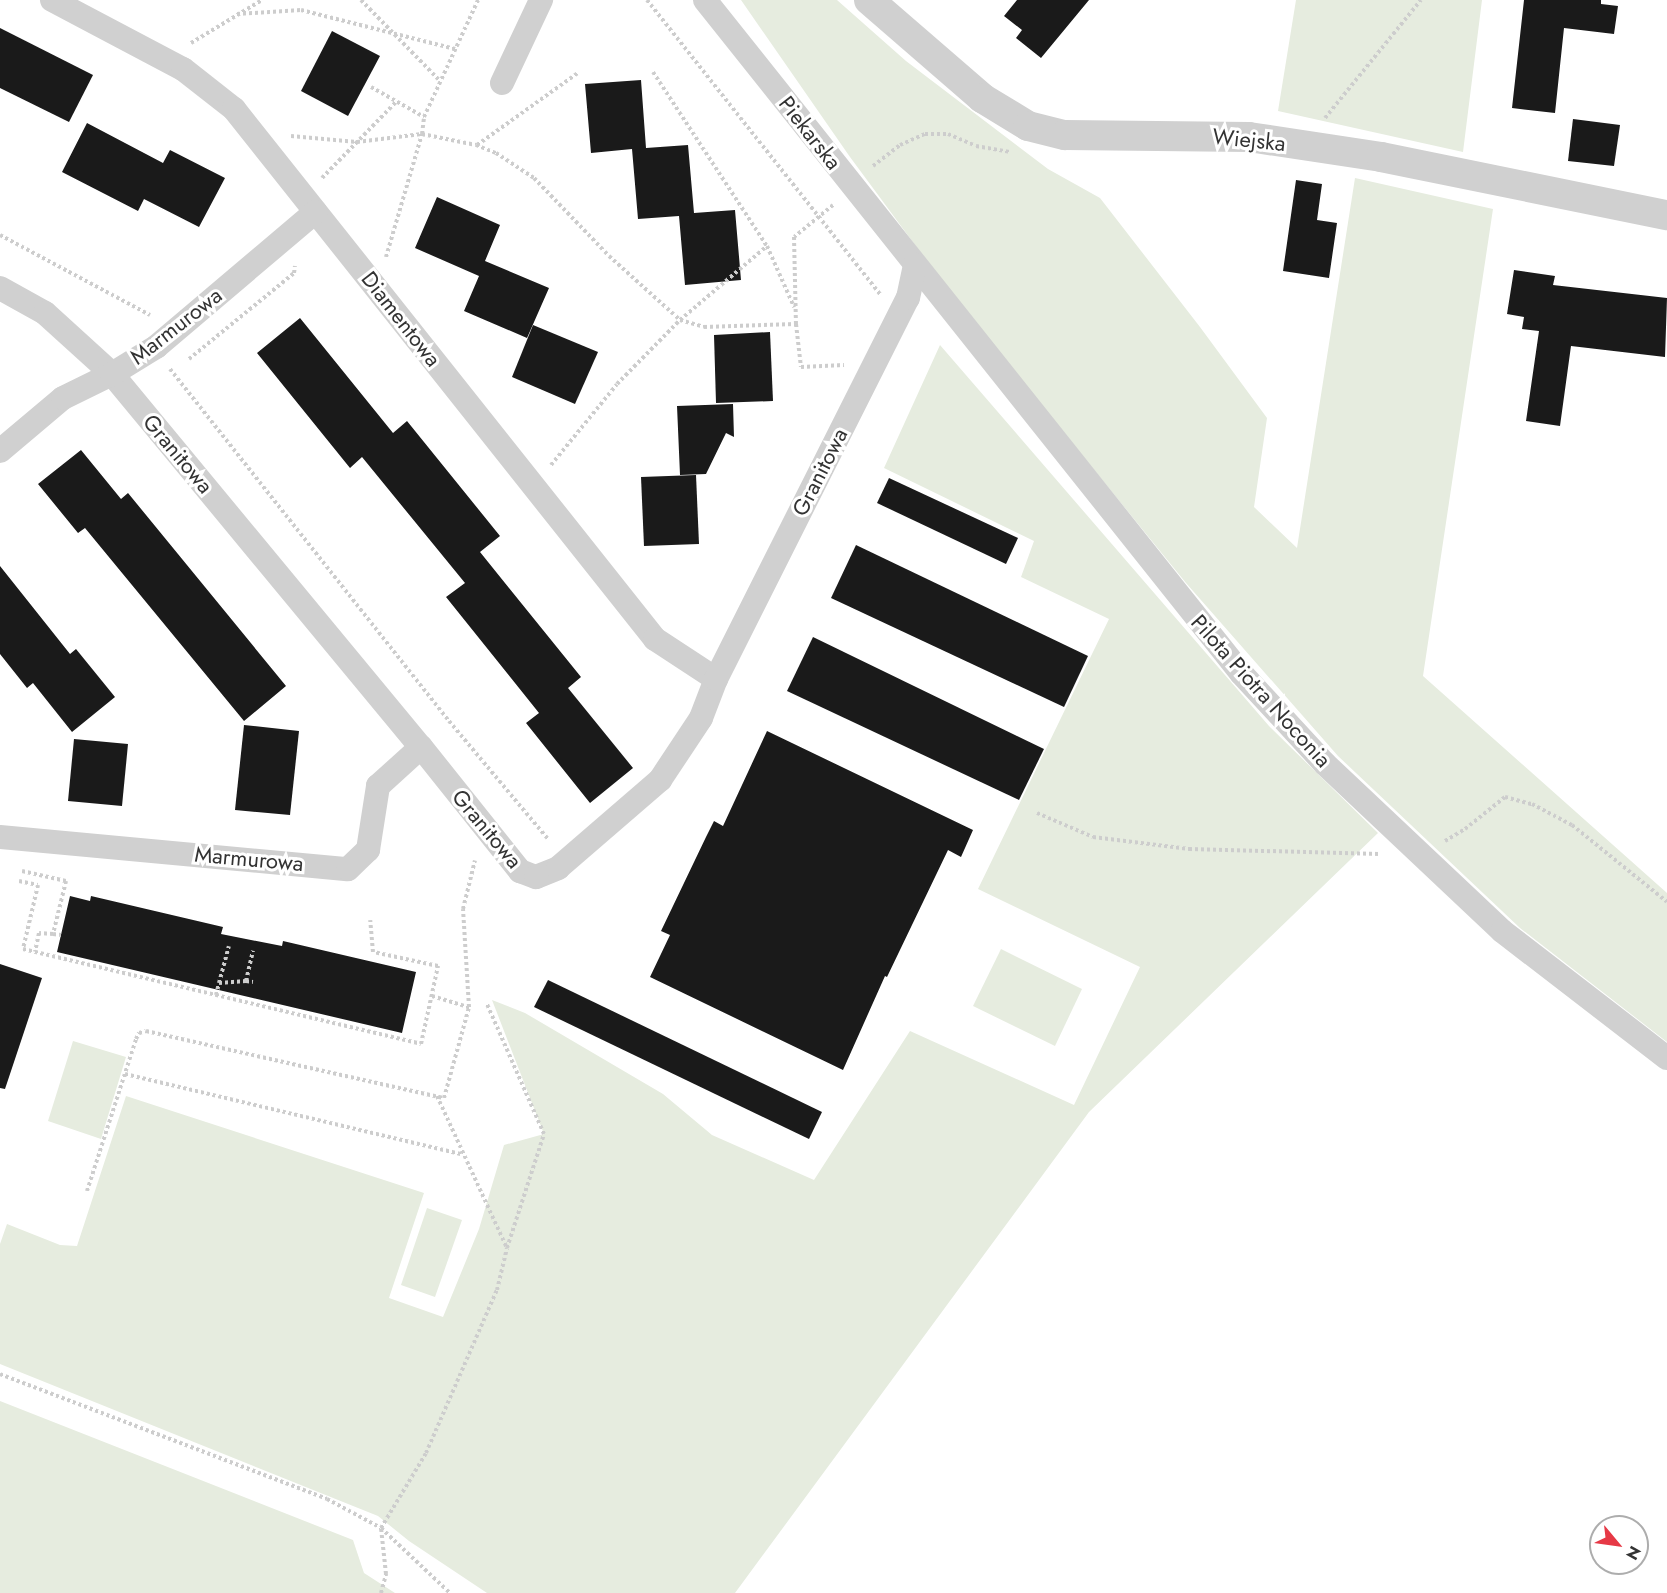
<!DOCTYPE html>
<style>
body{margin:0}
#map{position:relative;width:1667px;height:1593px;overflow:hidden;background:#fff;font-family:Jost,sans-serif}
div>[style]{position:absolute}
.green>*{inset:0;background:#e6ecdf}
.building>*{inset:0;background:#1a1a1a}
.path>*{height:4px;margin-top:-2px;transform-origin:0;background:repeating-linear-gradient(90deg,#cdcdcd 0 3px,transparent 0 6px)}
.minor>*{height:24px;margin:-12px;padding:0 12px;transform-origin:12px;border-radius:12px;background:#d0d0d0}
.tertiary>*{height:30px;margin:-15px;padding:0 15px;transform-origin:15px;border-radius:15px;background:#d0d0d0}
span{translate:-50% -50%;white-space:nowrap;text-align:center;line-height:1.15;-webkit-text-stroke:6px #fff;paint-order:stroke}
.street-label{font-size:22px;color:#333}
.north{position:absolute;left:1589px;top:1515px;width:60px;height:60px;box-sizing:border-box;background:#fff;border:2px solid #adadad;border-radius:50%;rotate:119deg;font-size:16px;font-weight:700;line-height:24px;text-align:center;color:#333}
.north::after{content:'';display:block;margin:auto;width:21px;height:27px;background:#e63946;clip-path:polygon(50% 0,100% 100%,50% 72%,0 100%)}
</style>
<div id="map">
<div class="green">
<div style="clip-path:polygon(741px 0,837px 0,906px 61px,1048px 169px,1100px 198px,1200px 327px,1267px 418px,1254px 507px,1297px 548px,1355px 178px,1493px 209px,1423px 676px,1667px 893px,1667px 1042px,1520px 928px,1338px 756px,1186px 583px,952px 295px,850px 157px)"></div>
<div style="clip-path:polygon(1296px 0,1482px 0,1463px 152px,1278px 111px)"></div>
<div style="clip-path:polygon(940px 345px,1269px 726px,1378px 833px,1089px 1112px,735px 1593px,487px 1593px,409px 1541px,378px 1516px,0 1364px,0 1244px,7px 1224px,60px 1245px,77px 1246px,126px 1096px,424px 1193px,389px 1298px,443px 1317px,479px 1229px,504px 1145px,544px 1134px,492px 1000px,525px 1013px,663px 1094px,712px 1135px,814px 1180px,910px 1031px,1074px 1105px,1140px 967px,978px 889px,1109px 619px,1021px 577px,1034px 541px,884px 468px)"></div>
<div style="clip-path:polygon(1001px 949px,1082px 989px,1055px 1046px,973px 1006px)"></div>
<div style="clip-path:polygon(73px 1041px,126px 1057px,101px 1139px,48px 1121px)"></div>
<div style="clip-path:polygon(427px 1208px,462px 1220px,435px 1297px,401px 1285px)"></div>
<div style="clip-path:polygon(0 1401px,353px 1540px,364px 1573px,395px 1593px,0 1593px)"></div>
</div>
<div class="building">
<div style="clip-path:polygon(1017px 0,1089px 0,1041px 58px,1016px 38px,1022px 30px,1004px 16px)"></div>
<div style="clip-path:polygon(1524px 0,1601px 0,1601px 4px,1618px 6px,1614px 34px,1564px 28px,1555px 113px,1512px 108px)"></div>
<div style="clip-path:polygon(0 28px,93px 75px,69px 122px,0 88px)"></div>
<div style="clip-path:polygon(332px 31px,380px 56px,348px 116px,301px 91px)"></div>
<div style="clip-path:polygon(641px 80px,646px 148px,688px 145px,694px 213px,735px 210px,741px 280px,685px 285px,679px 216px,638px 219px,632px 149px,591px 153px,585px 84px)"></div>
<div style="clip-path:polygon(1573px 119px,1620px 125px,1614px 166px,1568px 161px)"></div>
<div style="clip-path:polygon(87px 123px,163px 163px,170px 150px,225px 178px,199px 227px,144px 199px,138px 211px,62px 172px)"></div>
<div style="clip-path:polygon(1296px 180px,1322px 184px,1317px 220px,1337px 223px,1329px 278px,1283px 271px)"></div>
<div style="clip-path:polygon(437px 197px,500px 225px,485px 261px,549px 288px,527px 338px,464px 311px,479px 276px,415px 248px)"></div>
<div style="clip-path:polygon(1514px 270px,1555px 276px,1553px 285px,1667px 298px,1665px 357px,1571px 346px,1560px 426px,1526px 421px,1539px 331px,1522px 329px,1524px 317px,1507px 314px)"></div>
<div style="clip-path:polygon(300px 318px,393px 433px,407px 421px,500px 536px,480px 552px,581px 677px,568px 688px,633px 768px,590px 803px,526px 723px,539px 713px,446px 597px,465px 583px,362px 457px,350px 468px,257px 353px)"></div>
<div style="clip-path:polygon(533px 325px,598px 352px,575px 404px,512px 377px)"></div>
<div style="clip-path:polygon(770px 332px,773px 401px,716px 403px,714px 335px)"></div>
<div style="clip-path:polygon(733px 404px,734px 437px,726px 433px,706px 474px,680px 475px,677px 406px)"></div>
<div style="clip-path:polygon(81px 450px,121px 499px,128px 493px,286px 686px,244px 721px,85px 528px,78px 533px,38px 484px)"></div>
<div style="clip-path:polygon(696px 475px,699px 544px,644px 546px,641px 477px)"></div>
<div style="clip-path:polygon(889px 478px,1018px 538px,1006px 564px,877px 503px)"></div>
<div style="clip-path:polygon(856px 545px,1088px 656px,1064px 707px,831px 598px)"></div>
<div style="clip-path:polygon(0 566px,70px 654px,76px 649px,115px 697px,72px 732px,33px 683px,27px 688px,0 654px)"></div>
<div style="clip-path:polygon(813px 637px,1044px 749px,1019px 800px,787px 691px)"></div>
<div style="clip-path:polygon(244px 725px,299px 731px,290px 815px,235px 810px)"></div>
<div style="clip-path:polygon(767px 731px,973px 830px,961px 857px,948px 850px,887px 977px,885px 976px,843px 1070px,650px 977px,670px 935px,661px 931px,706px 837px,714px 821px,723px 826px)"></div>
<div style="clip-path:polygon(74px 739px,128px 744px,122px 806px,68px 801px)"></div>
<div style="clip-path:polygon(70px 896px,90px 901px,91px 896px,223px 927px,221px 934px,282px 946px,283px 941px,416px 972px,402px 1033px,57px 952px)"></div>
<div style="clip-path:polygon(0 964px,42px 978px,5px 1089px,0 1088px)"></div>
<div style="clip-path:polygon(548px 980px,822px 1112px,809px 1139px,534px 1007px)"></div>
</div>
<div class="path">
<div style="left:361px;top:0;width:112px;rotate:45.7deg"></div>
<div style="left:647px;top:0;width:375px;rotate:51.6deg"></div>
<div style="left:237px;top:14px;width:64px;rotate:-3.6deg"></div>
<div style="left:301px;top:10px;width:159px;rotate:14.2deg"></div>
<div style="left:191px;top:43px;width:83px;rotate:-31.2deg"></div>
<div style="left:653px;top:72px;width:208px;rotate:56.8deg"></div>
<div style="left:767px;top:246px;width:67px;rotate:66.1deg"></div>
<div style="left:371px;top:87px;width:61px;rotate:29.5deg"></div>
<div style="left:1325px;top:118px;width:152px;rotate:-50.9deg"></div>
<div style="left:291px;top:136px;width:66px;rotate:5.2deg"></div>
<div style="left:357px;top:142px;width:65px;rotate:-7deg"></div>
<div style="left:422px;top:134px;width:55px;rotate:11.5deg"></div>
<div style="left:476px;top:145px;width:22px;rotate:22deg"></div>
<div style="left:496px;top:153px;width:45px;rotate:33.3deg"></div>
<div style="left:534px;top:178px;width:108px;rotate:46.1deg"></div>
<div style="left:609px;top:256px;width:96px;rotate:42deg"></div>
<div style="left:680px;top:320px;width:25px;rotate:16deg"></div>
<div style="left:704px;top:327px;width:92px;rotate:-1.9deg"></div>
<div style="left:477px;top:145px;width:124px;rotate:-35.5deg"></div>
<div style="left:873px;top:166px;width:34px;rotate:-38deg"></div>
<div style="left:900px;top:145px;width:27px;rotate:-24deg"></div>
<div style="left:925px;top:134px;width:23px"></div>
<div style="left:948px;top:134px;width:30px;rotate:23deg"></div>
<div style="left:976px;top:146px;width:34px;rotate:10deg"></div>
<div style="left:322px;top:178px;width:107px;rotate:-45.8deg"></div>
<div style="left:833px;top:205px;width:50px;rotate:140.6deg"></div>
<div style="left:794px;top:237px;width:87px;rotate:88.7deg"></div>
<div style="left:796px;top:324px;width:43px;rotate:83.4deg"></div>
<div style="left:801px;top:367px;width:43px;rotate:-2.7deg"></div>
<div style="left:0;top:235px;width:170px;rotate:28.1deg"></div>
<div style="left:386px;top:257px;width:128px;rotate:-73.7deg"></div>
<div style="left:422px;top:134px;width:17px;rotate:-83deg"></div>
<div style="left:424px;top:117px;width:129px;rotate:-65.2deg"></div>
<div style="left:189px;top:359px;width:136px;rotate:-39.3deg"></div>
<div style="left:294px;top:273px;width:7px;rotate:-82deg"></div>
<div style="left:170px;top:369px;width:449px;rotate:51.6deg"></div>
<div style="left:449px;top:721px;width:155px;rotate:50deg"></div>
<div style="left:551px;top:465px;width:104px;rotate:-50.8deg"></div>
<div style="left:617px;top:384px;width:90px;rotate:-45.5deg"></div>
<div style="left:680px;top:320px;width:114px;rotate:-40.4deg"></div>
<div style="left:1037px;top:813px;width:61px;rotate:23.2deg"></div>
<div style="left:1093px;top:837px;width:97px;rotate:7.1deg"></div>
<div style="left:1189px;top:849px;width:190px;rotate:1.5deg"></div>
<div style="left:1445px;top:841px;width:23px;rotate:-31deg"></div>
<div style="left:1465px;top:829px;width:51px;rotate:-38.7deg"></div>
<div style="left:1505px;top:797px;width:28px;rotate:15deg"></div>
<div style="left:1532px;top:804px;width:45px;rotate:27.7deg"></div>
<div style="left:1572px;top:825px;width:122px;rotate:39deg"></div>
<div style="left:22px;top:871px;width:45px;rotate:12.8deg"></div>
<div style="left:66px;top:881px;width:55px;rotate:103.8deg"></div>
<div style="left:53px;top:934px;width:14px;rotate:-176deg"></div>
<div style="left:39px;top:933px;width:19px;rotate:102deg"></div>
<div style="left:19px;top:881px;width:19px;rotate:12deg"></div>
<div style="left:38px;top:885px;width:66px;rotate:103.2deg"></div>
<div style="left:23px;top:949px;width:409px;rotate:13.4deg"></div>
<div style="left:421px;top:1044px;width:80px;rotate:-77.7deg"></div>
<div style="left:438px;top:966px;width:66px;rotate:-167.8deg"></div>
<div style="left:373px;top:952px;width:32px;rotate:-95deg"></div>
<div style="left:53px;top:934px;width:8px;rotate:7deg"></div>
<div style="left:246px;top:981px;width:7px;rotate:8deg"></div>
<div style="left:219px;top:983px;width:38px;rotate:-75deg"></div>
<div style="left:216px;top:995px;width:12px;rotate:-76deg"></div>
<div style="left:219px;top:983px;width:27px;rotate:-4deg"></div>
<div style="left:246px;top:981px;width:31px;rotate:-77deg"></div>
<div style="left:432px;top:996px;width:39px;rotate:17deg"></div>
<div style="left:125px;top:1074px;width:346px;rotate:13.4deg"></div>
<div style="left:437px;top:1096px;width:167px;rotate:65.3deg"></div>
<div style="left:87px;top:1191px;width:160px;rotate:-72.1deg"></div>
<div style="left:136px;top:1039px;width:7px;rotate:-63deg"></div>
<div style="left:139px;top:1033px;width:7px;rotate:-16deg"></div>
<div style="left:146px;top:1031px;width:305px;rotate:12.7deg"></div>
<div style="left:444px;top:1098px;width:94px;rotate:-74.6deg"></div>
<div style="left:469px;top:1007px;width:98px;rotate:-93.5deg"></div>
<div style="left:463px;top:909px;width:50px;rotate:-76.2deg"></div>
<div style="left:0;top:1374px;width:350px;rotate:20.9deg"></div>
<div style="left:327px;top:1499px;width:61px;rotate:28.2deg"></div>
<div style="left:381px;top:1528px;width:95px;rotate:43.3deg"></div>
<div style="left:381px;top:1593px;width:20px;rotate:-75deg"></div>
<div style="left:386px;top:1574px;width:46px;rotate:-96.2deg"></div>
<div style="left:381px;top:1528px;width:87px;rotate:-59deg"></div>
<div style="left:426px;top:1453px;width:178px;rotate:-66.5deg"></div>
<div style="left:497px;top:1290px;width:43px;rotate:-76.6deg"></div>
<div style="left:507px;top:1248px;width:120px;rotate:-72deg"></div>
<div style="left:544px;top:1134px;width:142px;rotate:-113.7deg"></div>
</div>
<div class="minor">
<div style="left:52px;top:0;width:148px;rotate:27.8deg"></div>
<div style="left:183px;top:69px;width:65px;rotate:38.1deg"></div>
<div style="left:234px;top:109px;width:677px;rotate:51.54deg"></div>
<div style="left:655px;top:639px;width:73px;rotate:33.3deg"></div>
<div style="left:705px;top:0;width:860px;rotate:51.46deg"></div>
<div style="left:1241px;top:673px;width:124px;rotate:47.3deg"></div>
<div style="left:1325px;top:764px;width:243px;rotate:43.3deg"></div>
<div style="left:1502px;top:931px;width:208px;rotate:37.6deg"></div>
<div style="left:502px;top:83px;width:92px;rotate:-64.8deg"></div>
<div style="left:0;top:288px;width:51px;rotate:29.1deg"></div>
<div style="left:45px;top:313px;width:91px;rotate:42.3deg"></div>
<div style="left:112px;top:374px;width:484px;rotate:50.4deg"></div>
<div style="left:421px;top:747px;width:159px;rotate:51.4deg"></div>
<div style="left:520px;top:871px;width:17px;rotate:21deg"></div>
<div style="left:536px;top:877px;width:24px;rotate:-22deg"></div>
<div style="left:558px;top:868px;width:135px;rotate:-40.8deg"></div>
<div style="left:660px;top:780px;width:74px;rotate:-56.5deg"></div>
<div style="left:701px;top:718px;width:42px;rotate:-69deg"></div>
<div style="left:716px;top:679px;width:427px;rotate:-63.3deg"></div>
<div style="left:908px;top:298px;width:34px;rotate:-78deg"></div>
<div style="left:0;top:451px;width:82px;rotate:-40.1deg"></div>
<div style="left:63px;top:398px;width:55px;rotate:-26.1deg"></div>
<div style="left:112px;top:374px;width:52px;rotate:-31.5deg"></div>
<div style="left:156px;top:347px;width:209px;rotate:-40.3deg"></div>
<div style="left:0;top:837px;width:349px;rotate:5.3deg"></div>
<div style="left:348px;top:869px;width:28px;rotate:-44deg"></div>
<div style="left:368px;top:850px;width:65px;rotate:-81.1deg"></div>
<div style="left:378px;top:786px;width:58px;rotate:-42.2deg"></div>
</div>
<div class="tertiary">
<div style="left:869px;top:0;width:150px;rotate:40.9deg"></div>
<div style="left:982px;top:98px;width:54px;rotate:31.3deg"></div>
<div style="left:1028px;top:126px;width:38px;rotate:14deg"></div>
<div style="left:1065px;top:135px;width:184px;rotate:0.6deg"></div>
<div style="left:1249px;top:137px;width:134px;rotate:8.6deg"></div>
<div style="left:1381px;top:157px;width:292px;rotate:11.5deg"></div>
</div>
<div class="street-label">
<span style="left:810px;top:133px;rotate:52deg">Piekarska</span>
<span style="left:1249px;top:140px;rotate:6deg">Wiejska</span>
<span style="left:401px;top:319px;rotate:52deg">Diamentowa</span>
<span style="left:176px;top:326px;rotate:-38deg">Marmurowa</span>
<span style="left:178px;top:454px;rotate:50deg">Granitowa</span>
<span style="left:820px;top:472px;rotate:-63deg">Granitowa</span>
<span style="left:1261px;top:691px;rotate:48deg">Pilota Piotra Noconia</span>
<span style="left:487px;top:829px;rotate:50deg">Granitowa</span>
<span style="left:249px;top:859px;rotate:5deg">Marmurowa</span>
</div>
<div class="north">N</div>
</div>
